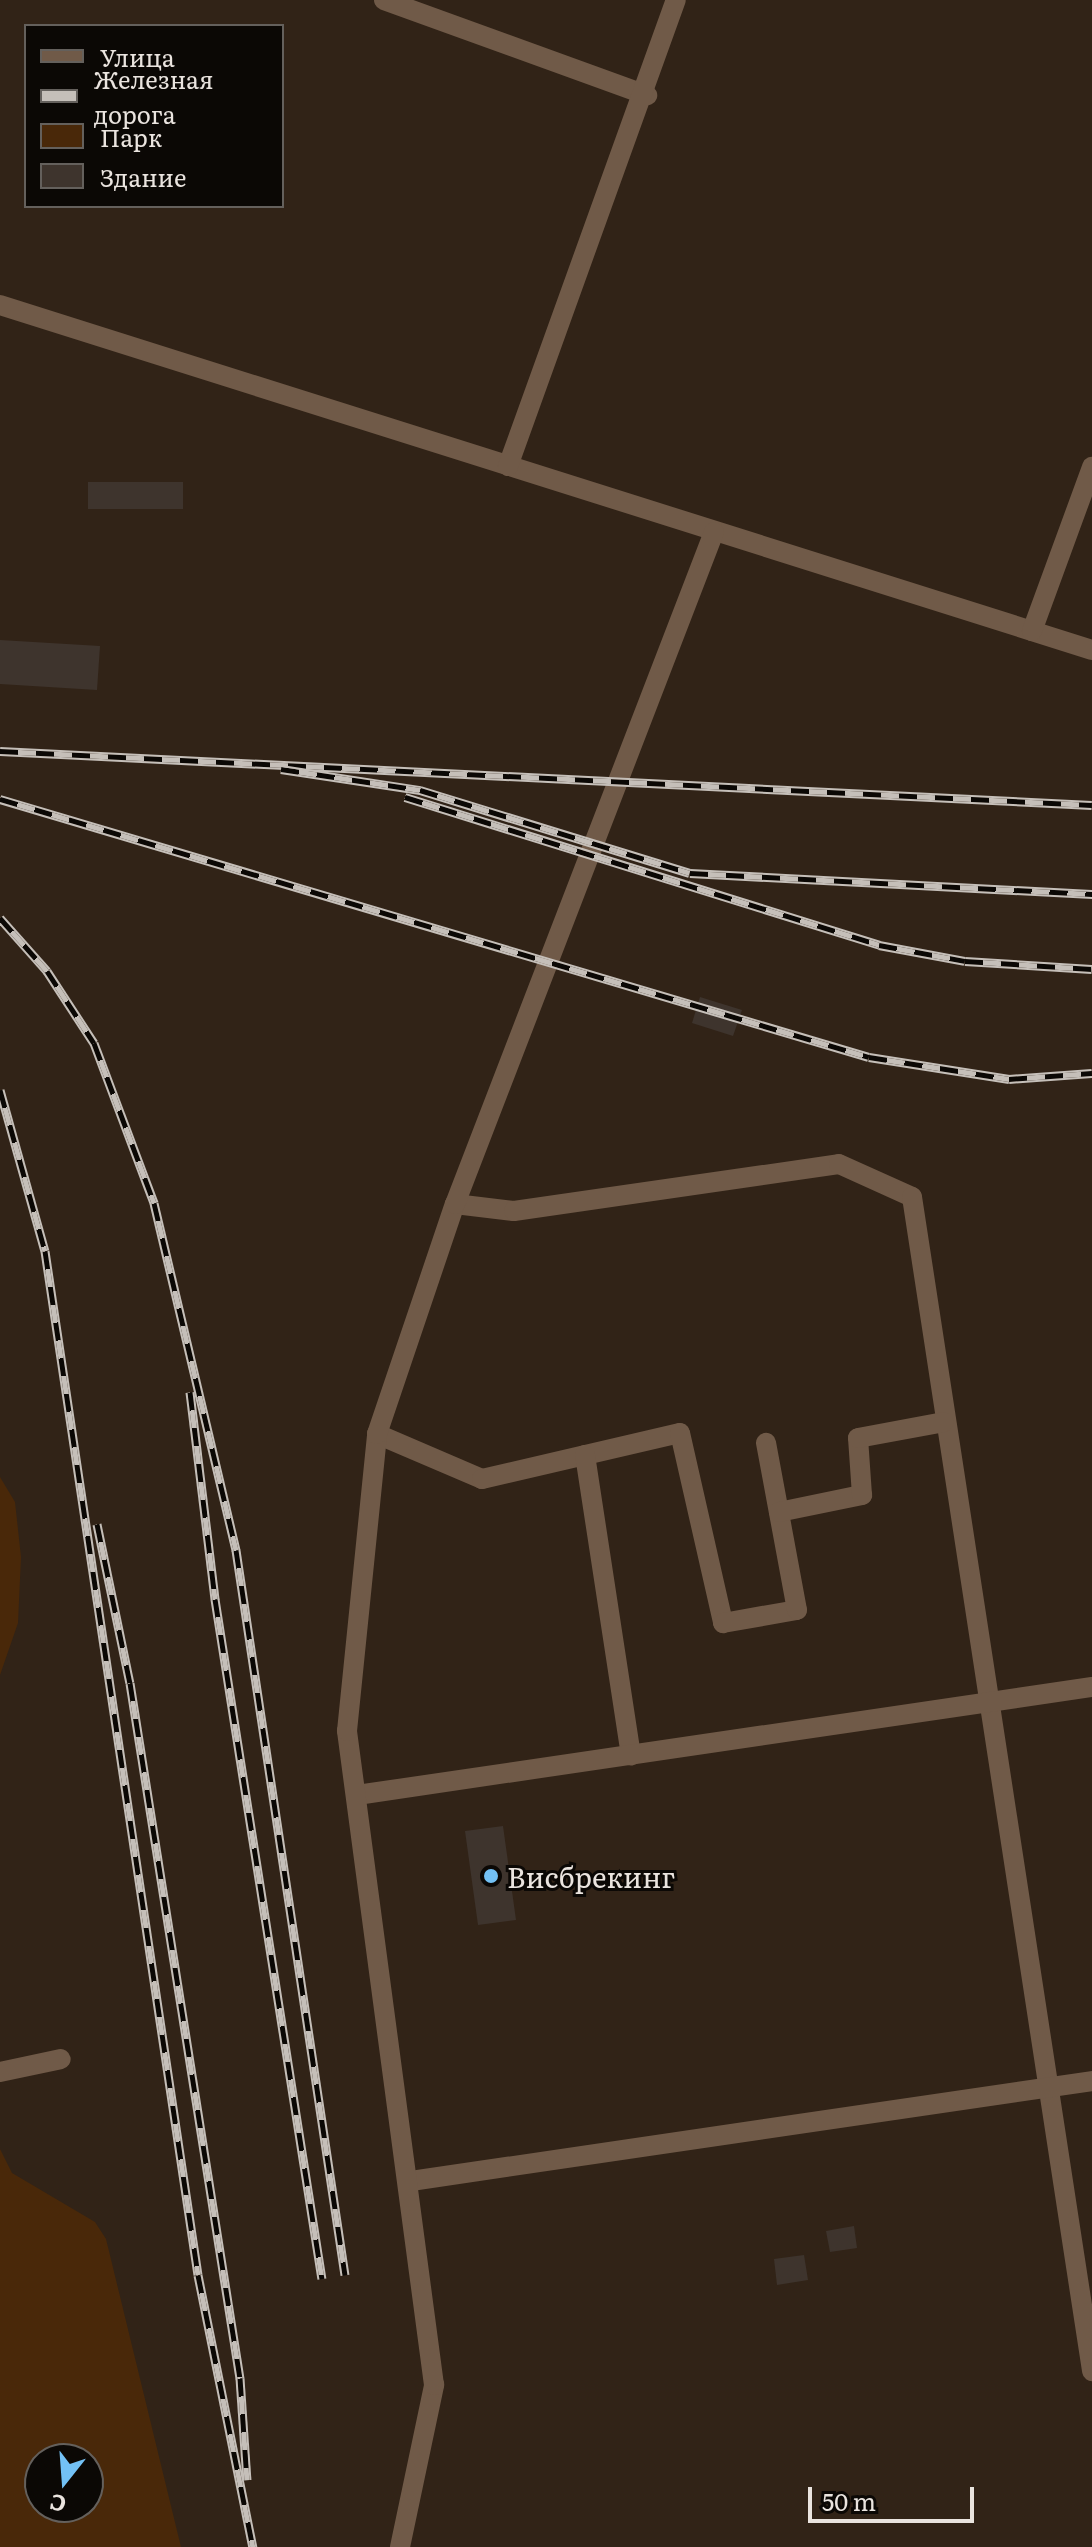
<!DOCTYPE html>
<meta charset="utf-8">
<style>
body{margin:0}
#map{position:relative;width:1092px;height:2547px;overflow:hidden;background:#261c15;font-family:Literata,serif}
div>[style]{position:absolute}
.built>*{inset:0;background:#312317}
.green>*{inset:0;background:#492809}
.building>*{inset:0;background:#3e342d}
.minor>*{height:20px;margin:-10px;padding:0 10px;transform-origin:10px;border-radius:10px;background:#705a48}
.rail>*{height:9px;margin-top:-4.5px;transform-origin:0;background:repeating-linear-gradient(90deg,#0b0805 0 18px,#c5bfb9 0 36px);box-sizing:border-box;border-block:2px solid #c5bfb9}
.dots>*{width:22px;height:22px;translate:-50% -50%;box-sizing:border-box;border:4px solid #0b0805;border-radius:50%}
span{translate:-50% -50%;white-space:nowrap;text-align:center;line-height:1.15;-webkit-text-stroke:6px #0b0805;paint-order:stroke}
.poi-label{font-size:28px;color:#eae4df}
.left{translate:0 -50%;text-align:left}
.legend{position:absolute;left:24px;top:24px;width:260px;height:184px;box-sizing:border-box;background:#0b0805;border:2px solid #64605c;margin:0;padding:10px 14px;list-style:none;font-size:24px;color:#eae4df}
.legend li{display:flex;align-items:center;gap:16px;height:40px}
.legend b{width:40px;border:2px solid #64605c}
.north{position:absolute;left:24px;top:2443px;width:80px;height:80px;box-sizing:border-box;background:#0b0805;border:2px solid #64605c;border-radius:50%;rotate:197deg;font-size:22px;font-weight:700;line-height:32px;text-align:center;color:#eae4df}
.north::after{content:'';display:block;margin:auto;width:28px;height:36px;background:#73c1f5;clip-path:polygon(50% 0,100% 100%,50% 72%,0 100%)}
.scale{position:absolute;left:808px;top:2487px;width:166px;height:36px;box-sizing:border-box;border:4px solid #eae4df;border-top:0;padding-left:10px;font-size:24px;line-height:28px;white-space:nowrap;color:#eae4df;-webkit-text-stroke:6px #0b0805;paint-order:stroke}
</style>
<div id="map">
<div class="built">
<div style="clip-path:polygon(evenodd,0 0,1092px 0,1092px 2547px,0 2547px,0 0,26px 26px,282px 26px,282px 206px,26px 206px,26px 26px,0 0,40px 2459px,88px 2459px,88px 2507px,40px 2507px,40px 2459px)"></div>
</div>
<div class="green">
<div style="clip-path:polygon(0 1477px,15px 1502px,21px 1557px,18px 1623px,0 1675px)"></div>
<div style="clip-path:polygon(evenodd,0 2149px,12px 2173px,95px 2222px,106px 2239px,181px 2547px,0 2547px,0 2149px,40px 2459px,88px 2459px,88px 2507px,40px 2507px,40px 2459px)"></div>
</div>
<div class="building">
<div style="clip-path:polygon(88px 482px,183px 482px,183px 509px,88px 509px)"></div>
<div style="clip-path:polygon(0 640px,100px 646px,97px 690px,0 684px)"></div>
<div style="clip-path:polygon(700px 997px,742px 1010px,733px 1036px,692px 1023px)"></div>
<div style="clip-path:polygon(503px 1826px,516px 1920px,478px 1925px,465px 1831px)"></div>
<div style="clip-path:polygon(854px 2226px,857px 2248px,830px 2252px,826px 2231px)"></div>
<div style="clip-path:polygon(804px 2255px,808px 2280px,777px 2285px,774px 2259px)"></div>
</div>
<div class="minor">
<div style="left:384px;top:0;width:280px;rotate:19.9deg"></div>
<div style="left:0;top:305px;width:1145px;rotate:17.53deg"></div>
<div style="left:508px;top:466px;width:495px;rotate:-70.2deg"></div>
<div style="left:1032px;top:631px;width:175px;rotate:-69.9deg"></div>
<div style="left:455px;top:1204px;width:59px;rotate:6.8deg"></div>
<div style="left:514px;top:1211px;width:328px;rotate:-8.2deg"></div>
<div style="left:839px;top:1164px;width:80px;rotate:24.3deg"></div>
<div style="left:912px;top:1197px;width:1188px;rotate:81.28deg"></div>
<div style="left:377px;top:1434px;width:114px;rotate:23.2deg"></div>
<div style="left:482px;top:1479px;width:203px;rotate:-13.1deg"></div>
<div style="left:680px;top:1433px;width:195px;rotate:77.2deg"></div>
<div style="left:723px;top:1623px;width:75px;rotate:-10deg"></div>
<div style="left:797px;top:1610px;width:170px;rotate:-100.5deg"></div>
<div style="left:585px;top:1455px;width:304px;rotate:81.3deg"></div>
<div style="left:779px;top:1512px;width:85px;rotate:-11.6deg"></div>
<div style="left:862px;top:1495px;width:57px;rotate:-94deg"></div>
<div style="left:858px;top:1438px;width:87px;rotate:-10.5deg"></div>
<div style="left:357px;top:1795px;width:743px;rotate:-8.36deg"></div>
<div style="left:0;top:2072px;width:62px;rotate:-12deg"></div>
<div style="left:411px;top:2181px;width:688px;rotate:-8.35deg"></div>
<div style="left:400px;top:2547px;width:166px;rotate:-78.1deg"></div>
<div style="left:434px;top:2385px;width:660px;rotate:-97.58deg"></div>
<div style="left:347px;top:1731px;width:299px;rotate:-84.2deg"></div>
<div style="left:377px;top:1434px;width:243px;rotate:-71.3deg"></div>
<div style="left:455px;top:1204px;width:720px;rotate:-68.92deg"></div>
</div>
<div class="rail">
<div style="left:0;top:751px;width:1093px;rotate:2.83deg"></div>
<div style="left:281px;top:769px;width:141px;rotate:8.6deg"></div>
<div style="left:420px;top:790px;width:282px;rotate:17.1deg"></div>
<div style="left:690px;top:873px;width:403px;rotate:3deg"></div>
<div style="left:405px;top:797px;width:497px;rotate:17.3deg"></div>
<div style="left:879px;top:945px;width:87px;rotate:10.5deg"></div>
<div style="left:965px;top:961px;width:127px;rotate:3.6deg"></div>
<div style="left:0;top:799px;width:906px;rotate:16.54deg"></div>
<div style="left:869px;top:1057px;width:142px;rotate:8.9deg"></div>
<div style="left:1009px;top:1079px;width:83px;rotate:-4.1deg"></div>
<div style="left:0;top:918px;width:71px;rotate:48.4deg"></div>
<div style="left:47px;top:971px;width:86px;rotate:56.9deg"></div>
<div style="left:94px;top:1043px;width:171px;rotate:69.4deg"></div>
<div style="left:154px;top:1203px;width:357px;rotate:76.7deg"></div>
<div style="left:236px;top:1550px;width:733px;rotate:81.45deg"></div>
<div style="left:0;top:1090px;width:167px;rotate:74.4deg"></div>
<div style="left:45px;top:1251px;width:1035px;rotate:81.5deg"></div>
<div style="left:198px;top:2275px;width:278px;rotate:78.6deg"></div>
<div style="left:190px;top:1392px;width:209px;rotate:83.1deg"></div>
<div style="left:215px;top:1599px;width:688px;rotate:81.06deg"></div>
<div style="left:97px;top:1524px;width:162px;rotate:78.3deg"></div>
<div style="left:130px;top:1683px;width:704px;rotate:81.01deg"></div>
<div style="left:240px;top:2378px;width:102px;rotate:86.1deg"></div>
</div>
<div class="dots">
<div style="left:491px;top:1876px;background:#73c1f5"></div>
</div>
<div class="poi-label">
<span class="left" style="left:507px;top:1876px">Висбрекинг</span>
</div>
<ul class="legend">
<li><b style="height:10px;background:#705a48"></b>Улица</li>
<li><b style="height:10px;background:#c5bfb9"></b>Железная дорога</li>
<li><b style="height:22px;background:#492809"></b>Парк</li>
<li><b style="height:22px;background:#3e342d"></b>Здание</li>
</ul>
<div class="north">С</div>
<div class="scale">50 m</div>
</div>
